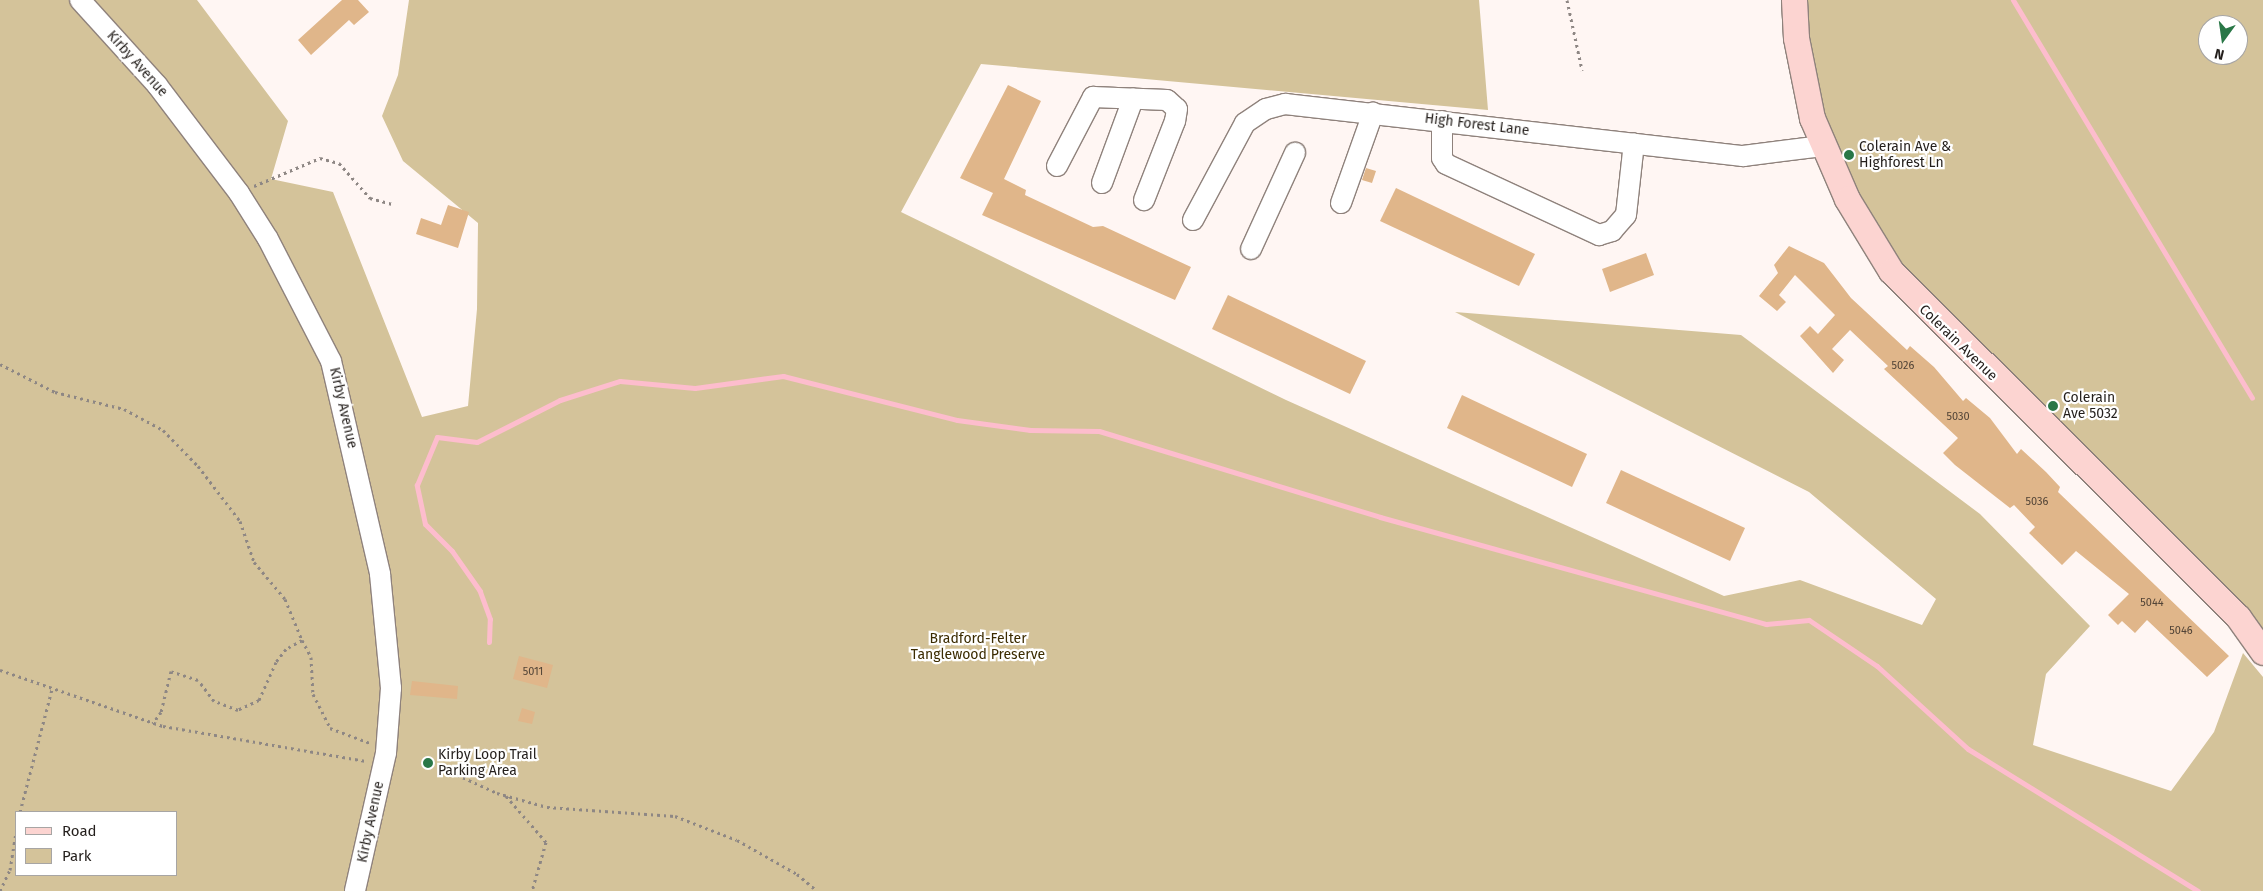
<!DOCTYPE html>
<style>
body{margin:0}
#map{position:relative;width:2263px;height:891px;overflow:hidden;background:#fff6f3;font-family:"Fira Sans",sans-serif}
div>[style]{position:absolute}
.green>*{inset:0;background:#d4c39a}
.stream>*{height:5px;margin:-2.5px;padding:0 2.5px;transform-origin:2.5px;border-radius:2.5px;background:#fdbdcd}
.building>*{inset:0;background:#e0b68a}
.path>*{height:3px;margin-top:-1.5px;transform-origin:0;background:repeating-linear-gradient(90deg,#8e8784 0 2.5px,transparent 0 6.5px)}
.roads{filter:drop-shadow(1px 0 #8f827c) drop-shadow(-1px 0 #8f827c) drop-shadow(0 1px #8f827c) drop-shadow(0 -1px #8f827c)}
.minor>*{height:20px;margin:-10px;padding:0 10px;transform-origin:10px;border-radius:10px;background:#fff}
.major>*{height:25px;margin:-12.5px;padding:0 12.5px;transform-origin:12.5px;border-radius:12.5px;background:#fcd4d1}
.dots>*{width:14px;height:14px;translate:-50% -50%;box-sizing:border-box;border:2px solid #fff;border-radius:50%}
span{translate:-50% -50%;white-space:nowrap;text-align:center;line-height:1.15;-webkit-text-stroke:4.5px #fff;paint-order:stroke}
.number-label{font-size:11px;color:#524437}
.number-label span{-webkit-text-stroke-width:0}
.street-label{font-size:14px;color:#231e1b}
.poi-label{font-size:14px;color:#231e1b}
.left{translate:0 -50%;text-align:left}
.park-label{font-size:14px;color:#3b2b00}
.legend{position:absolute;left:15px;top:811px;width:162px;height:65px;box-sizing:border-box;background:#fff;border:1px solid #a7a5a4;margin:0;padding:6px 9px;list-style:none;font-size:15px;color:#231e1b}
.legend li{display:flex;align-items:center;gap:10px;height:25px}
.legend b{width:25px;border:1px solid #a7a5a4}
.north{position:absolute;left:2198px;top:15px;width:50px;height:50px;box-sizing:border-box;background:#fff;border:1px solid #a7a5a4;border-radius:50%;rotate:194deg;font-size:14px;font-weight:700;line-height:20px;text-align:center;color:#231e1b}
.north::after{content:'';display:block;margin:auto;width:18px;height:22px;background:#297747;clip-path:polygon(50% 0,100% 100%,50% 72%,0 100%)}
</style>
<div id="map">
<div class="green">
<div style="clip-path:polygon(evenodd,0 0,197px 0,288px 121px,271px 179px,333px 192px,422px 417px,468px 406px,477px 309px,478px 223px,403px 161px,382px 116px,398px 75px,409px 0,1479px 0,1488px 110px,981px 64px,901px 212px,1286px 400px,1724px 596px,1800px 580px,1922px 625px,1936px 599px,1809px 492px,1455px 312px,1741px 335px,1980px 514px,2090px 626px,2046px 674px,2033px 745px,2171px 791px,2214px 732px,2243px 653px,2263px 677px,2263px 891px,0 891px,0 0,16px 812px,176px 812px,176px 875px,16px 875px,16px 812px)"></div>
<div style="clip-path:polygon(evenodd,1794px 0,2263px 0,2263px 632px,1916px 302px,1822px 146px,1794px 0,2208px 25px,2238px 25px,2238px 55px,2208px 55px,2208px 25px)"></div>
</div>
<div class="stream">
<div style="left:2013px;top:0;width:464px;rotate:59deg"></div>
<div style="left:489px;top:642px;width:23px;rotate:-88deg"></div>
<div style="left:490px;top:619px;width:30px;rotate:-110deg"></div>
<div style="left:480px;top:591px;width:49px;rotate:-125deg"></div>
<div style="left:452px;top:551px;width:38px;rotate:-135deg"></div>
<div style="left:425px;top:524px;width:40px;rotate:-102deg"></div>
<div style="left:417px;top:485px;width:52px;rotate:-67.4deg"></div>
<div style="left:437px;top:437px;width:40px;rotate:7.1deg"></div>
<div style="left:477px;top:442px;width:93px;rotate:-26.8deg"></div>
<div style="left:560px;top:400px;width:63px;rotate:-17.6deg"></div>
<div style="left:620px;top:381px;width:75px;rotate:5.3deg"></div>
<div style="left:695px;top:388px;width:89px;rotate:-7.8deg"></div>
<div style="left:783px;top:376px;width:179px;rotate:14.2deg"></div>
<div style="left:957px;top:420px;width:74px;rotate:7.8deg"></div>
<div style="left:1030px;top:430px;width:69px;rotate:0.8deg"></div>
<div style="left:1099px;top:431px;width:294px;rotate:17deg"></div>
<div style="left:1380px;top:517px;width:401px;rotate:15.5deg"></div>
<div style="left:1766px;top:624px;width:43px;rotate:-5.3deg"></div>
<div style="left:1809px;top:620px;width:82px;rotate:34.1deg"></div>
<div style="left:1877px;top:666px;width:123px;rotate:42.4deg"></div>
<div style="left:1968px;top:749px;width:270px;rotate:31.7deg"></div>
</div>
<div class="building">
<div style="clip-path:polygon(342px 0,358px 0,369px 12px,354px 25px,349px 20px,311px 55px,298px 40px)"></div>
<div style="clip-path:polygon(1008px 85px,1041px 101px,1004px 179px,1026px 190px,1025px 195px,1093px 227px,1103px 226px,1191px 267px,1175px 300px,982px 215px,993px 193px,960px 178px)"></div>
<div style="clip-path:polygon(1366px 168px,1376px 171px,1372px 183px,1362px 180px)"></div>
<div style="clip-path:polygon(1396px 188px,1535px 254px,1519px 286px,1380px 221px)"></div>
<div style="clip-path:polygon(448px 205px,469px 212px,458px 248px,416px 234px,421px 218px,441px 225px)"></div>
<div style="clip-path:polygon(1789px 246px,1824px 263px,1851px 298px,1907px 350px,1910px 346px,1934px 367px,1963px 401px,1966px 398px,1990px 418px,2017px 454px,2021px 449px,2046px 472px,2060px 487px,2058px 492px,2229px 656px,2207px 677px,2147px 620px,2135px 633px,2122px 621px,2118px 625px,2108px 615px,2129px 594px,2076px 551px,2062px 565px,2029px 533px,2035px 527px,2014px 505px,2010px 508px,1955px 465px,1943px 453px,1958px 438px,1884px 369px,1888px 366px,1850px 330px,1832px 349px,1844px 360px,1833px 373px,1800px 336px,1810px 326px,1818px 334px,1835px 315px,1795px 275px,1779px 295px,1786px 302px,1777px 311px,1759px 296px,1778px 273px,1774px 265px)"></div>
<div style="clip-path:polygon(1646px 253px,1654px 275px,1610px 292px,1602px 269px)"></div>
<div style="clip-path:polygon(1228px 295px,1366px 361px,1350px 394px,1212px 329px)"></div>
<div style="clip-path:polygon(1462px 395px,1587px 454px,1572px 487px,1447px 428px)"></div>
<div style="clip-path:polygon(1621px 470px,1745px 528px,1730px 561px,1606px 503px)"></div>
<div style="clip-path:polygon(519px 656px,553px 665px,547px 688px,513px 679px)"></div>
<div style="clip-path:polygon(412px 681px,458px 686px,457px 699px,410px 695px)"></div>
<div style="clip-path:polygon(522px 708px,535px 712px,532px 724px,518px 721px)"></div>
</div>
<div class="path">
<div style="left:1567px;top:0;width:72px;rotate:77.9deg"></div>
<div style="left:254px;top:186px;width:72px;rotate:-23deg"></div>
<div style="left:320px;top:158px;width:20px;rotate:15deg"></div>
<div style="left:339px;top:163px;width:47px;rotate:48.5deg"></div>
<div style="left:370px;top:198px;width:23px;rotate:15deg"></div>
<div style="left:0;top:364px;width:62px;rotate:27deg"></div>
<div style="left:55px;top:392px;width:71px;rotate:13.8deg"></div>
<div style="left:124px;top:409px;width:44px;rotate:28.3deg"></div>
<div style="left:163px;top:430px;width:50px;rotate:45.8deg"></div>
<div style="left:198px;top:466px;width:69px;rotate:52.6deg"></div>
<div style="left:240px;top:521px;width:43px;rotate:71.1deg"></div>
<div style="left:254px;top:562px;width:48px;rotate:50deg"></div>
<div style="left:285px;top:599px;width:44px;rotate:67.5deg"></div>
<div style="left:302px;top:640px;width:18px;rotate:151deg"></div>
<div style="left:286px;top:649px;width:16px;rotate:128deg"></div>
<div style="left:276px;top:662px;width:42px;rotate:114.1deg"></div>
<div style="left:259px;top:700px;width:23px;rotate:155deg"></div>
<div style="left:238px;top:710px;width:26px;rotate:-159deg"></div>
<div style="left:214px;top:701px;width:26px;rotate:-127deg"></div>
<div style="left:198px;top:680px;width:28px;rotate:-162deg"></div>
<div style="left:171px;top:671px;width:42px;rotate:103.7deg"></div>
<div style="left:161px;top:712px;width:14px;rotate:126deg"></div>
<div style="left:302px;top:640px;width:19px;rotate:62deg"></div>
<div style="left:311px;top:657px;width:37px;rotate:87deg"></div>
<div style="left:313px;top:694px;width:38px;rotate:63deg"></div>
<div style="left:330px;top:728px;width:43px;rotate:20.6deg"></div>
<div style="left:0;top:670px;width:172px;rotate:19deg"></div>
<div style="left:163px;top:726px;width:206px;rotate:9.8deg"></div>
<div style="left:451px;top:772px;width:51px;rotate:24.5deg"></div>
<div style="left:497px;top:793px;width:52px;rotate:15.6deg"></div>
<div style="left:547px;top:807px;width:128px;rotate:4deg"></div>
<div style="left:675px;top:816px;width:66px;rotate:21.2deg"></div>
<div style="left:737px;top:840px;width:69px;rotate:29.5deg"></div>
<div style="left:797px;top:874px;width:26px;rotate:40deg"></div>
<div style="left:506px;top:796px;width:61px;rotate:49deg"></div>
<div style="left:546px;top:842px;width:51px;rotate:105.9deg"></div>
<div style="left:20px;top:812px;width:127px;rotate:-75.4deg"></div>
<div style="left:0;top:891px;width:23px;rotate:-65deg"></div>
<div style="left:10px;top:870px;width:36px;rotate:-81deg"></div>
</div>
<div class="roads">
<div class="minor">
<div style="left:80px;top:0;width:115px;rotate:47.8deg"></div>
<div style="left:157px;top:85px;width:136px;rotate:52.8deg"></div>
<div style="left:239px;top:193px;width:54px;rotate:57.8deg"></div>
<div style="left:268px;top:239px;width:137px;rotate:62.7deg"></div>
<div style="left:331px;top:361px;width:219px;rotate:77deg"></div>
<div style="left:380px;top:574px;width:115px;rotate:84.5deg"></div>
<div style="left:391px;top:688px;width:65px;rotate:94.4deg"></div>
<div style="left:386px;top:753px;width:141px;rotate:102.7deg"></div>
<div style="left:1442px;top:121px;width:37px;rotate:90deg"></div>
<div style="left:1442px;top:158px;width:7px;rotate:56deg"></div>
<div style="left:1446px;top:164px;width:169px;rotate:24.9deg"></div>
<div style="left:1599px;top:235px;width:14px;rotate:-17deg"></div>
<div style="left:1612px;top:231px;width:21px;rotate:-49deg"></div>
<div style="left:1626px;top:215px;width:72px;rotate:-83.7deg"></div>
<div style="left:1057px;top:166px;width:78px;rotate:-62.4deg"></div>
<div style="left:1093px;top:97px;width:74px;rotate:2.3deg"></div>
<div style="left:1167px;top:100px;width:13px;rotate:42deg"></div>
<div style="left:1177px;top:109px;width:12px;rotate:99deg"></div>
<div style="left:1175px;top:121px;width:85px;rotate:111.4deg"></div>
<div style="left:1102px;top:183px;width:90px;rotate:-69.7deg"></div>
<div style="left:1341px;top:203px;width:96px;rotate:-70.4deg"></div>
<div style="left:1193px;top:220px;width:110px;rotate:-61.8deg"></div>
<div style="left:1245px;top:123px;width:25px;rotate:-34deg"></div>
<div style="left:1266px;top:109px;width:20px;rotate:-15deg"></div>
<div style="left:1285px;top:104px;width:461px;rotate:6.5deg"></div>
<div style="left:1743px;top:156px;width:80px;rotate:-7.2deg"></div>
<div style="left:1251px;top:249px;width:106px;rotate:-65.4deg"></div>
</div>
<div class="major">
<div style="left:1794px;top:0;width:38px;rotate:87deg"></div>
<div style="left:1796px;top:38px;width:82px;rotate:78.7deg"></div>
<div style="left:1812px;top:118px;width:88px;rotate:66.6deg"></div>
<div style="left:1847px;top:199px;width:84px;rotate:58.6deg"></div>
<div style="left:1891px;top:271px;width:490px;rotate:44.9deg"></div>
<div style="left:2238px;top:617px;width:43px;rotate:54.5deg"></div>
</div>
</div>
<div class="dots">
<div style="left:1849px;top:155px;background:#297747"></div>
<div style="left:2053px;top:406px;background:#297747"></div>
<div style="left:428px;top:763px;background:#297747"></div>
</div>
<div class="number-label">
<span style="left:1903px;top:366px">5026</span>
<span style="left:1958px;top:417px">5030</span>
<span style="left:2037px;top:502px">5036</span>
<span style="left:2152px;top:603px">5044</span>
<span style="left:2181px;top:631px">5046</span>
<span style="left:533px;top:672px">5011</span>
</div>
<div class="street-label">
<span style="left:137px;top:64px;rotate:48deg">Kirby Avenue</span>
<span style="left:1477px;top:125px;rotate:7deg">High Forest Lane</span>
<span style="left:1958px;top:343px;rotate:44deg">Colerain Avenue</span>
<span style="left:343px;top:408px;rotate:77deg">Kirby Avenue</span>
<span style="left:371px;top:822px;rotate:-78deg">Kirby Avenue</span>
</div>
<div class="poi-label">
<span class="left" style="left:1859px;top:155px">Colerain Ave &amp;<br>Highforest Ln</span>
<span class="left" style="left:2063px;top:406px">Colerain<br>Ave 5032</span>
<span class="left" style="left:438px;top:763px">Kirby Loop Trail<br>Parking Area</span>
</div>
<div class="park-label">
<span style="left:978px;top:647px">Bradford-Felter<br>Tanglewood Preserve</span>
</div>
<ul class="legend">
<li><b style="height:6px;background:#fcd4d1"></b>Road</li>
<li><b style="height:14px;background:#d4c39a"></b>Park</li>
</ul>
<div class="north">N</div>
</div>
